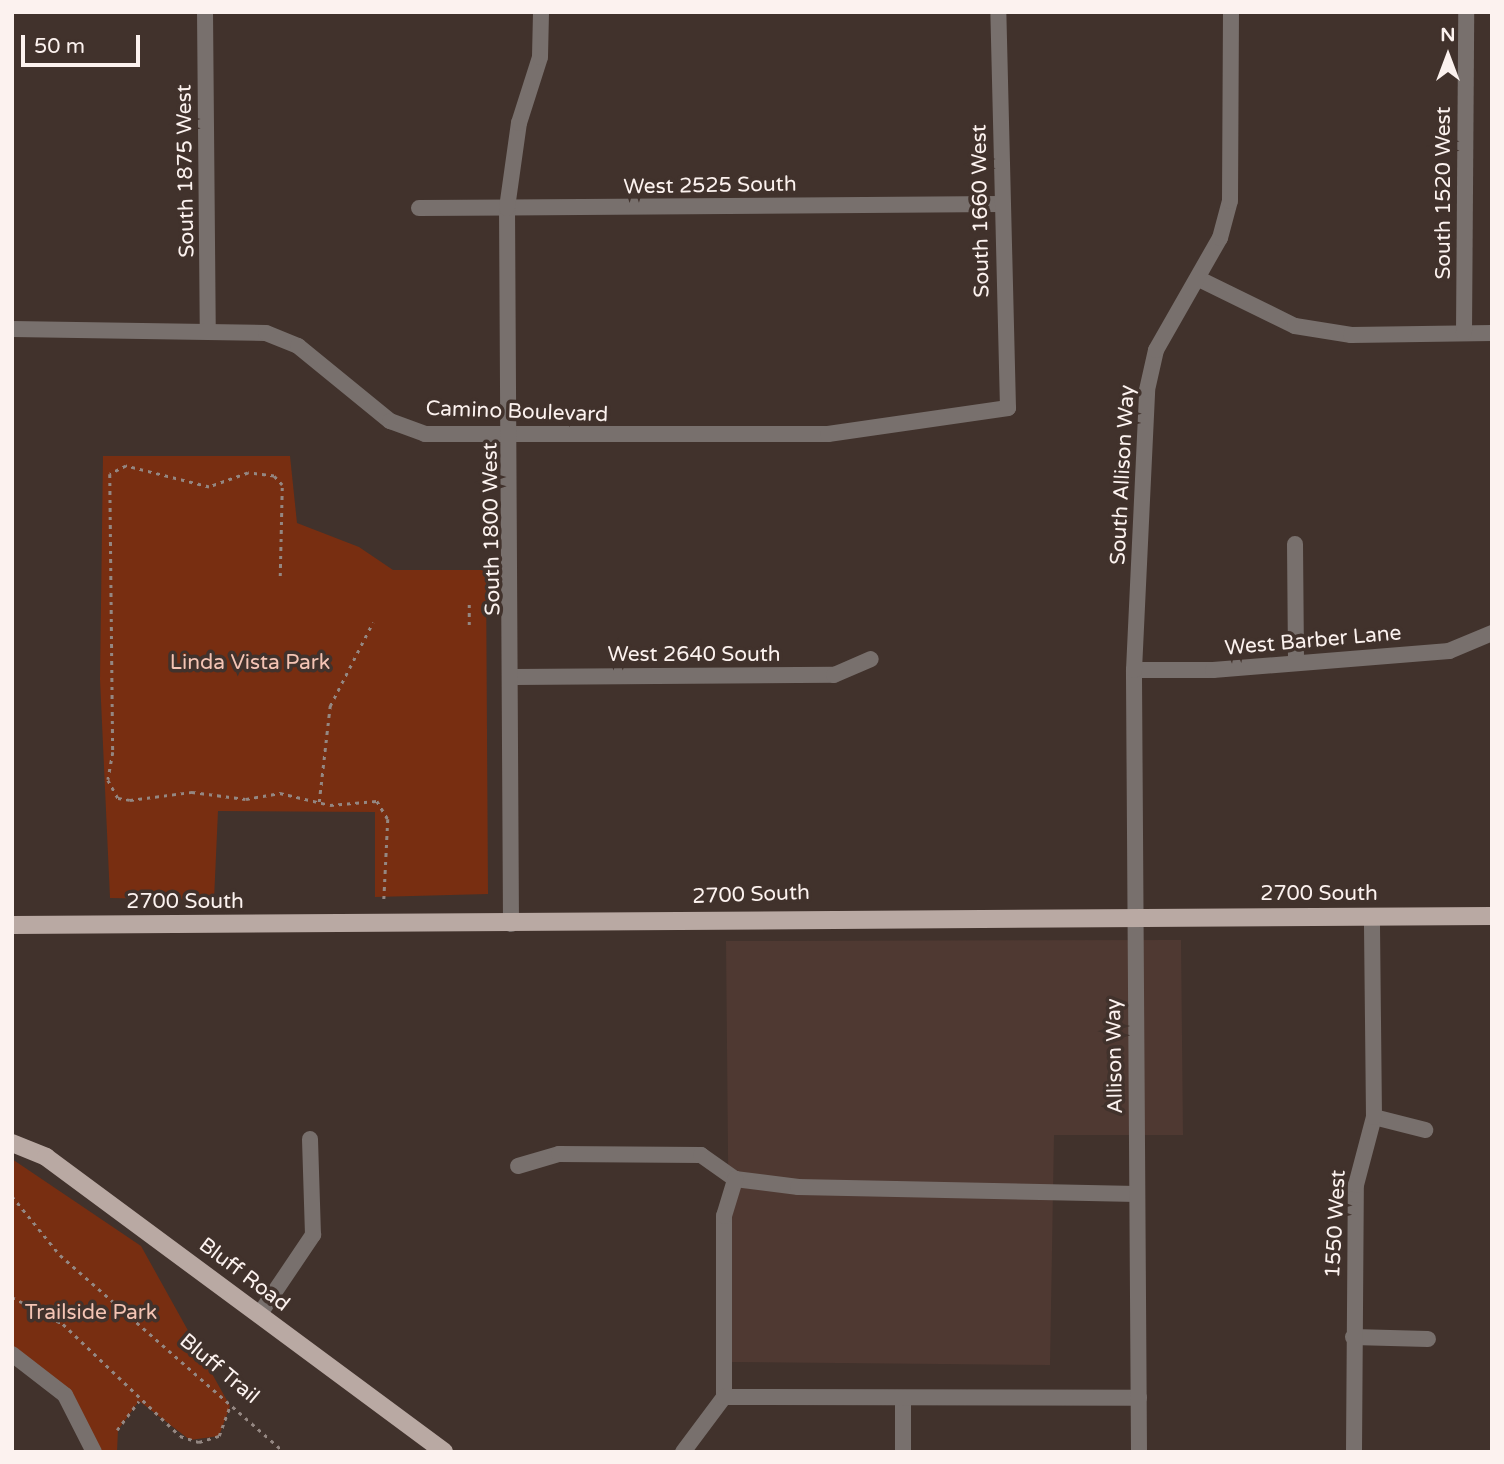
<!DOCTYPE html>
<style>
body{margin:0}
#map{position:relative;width:1504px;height:1464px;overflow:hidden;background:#41322c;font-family:"Varela Round",sans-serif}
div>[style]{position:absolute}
.built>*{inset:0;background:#4f3932}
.green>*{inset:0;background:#782e11}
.path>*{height:2.5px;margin-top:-1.25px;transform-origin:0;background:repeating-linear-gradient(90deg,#948782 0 3.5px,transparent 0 8.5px)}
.minor>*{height:16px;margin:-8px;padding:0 8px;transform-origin:8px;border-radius:8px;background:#78706d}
.major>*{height:18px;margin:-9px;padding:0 9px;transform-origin:9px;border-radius:9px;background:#b9a9a3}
span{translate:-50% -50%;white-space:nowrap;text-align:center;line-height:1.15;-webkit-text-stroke:7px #41322c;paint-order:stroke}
.street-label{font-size:21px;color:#fcf2ef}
.park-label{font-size:21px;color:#f4c4b4}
.frame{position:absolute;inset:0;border:14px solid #fcf2ef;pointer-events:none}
.north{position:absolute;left:1413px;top:21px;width:70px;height:70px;-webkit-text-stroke:5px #41322c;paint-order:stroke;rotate:0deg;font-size:19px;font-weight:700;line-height:28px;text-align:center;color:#fcf2ef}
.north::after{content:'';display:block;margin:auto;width:24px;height:32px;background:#fcf2ef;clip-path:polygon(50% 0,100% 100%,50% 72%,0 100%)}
.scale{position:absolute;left:21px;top:35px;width:119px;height:32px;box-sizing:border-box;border:4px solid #fcf2ef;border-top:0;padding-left:9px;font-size:21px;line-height:24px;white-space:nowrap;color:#fcf2ef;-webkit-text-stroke:5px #41322c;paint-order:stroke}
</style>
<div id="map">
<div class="built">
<div style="clip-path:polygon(1181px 940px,1183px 1135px,1054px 1135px,1050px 1365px,730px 1362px,726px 941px)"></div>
</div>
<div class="green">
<div style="clip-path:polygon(103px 456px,290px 456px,297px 523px,359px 547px,393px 570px,486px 570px,488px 894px,375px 897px,375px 812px,218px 811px,214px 900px,110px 898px,100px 679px)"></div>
<div style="clip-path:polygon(12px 1159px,141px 1246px,230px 1406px,219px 1436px,190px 1440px,139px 1401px,118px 1430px,117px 1452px,94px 1452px,79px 1415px,12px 1354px)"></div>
</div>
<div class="path">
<div style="left:280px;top:576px;width:91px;rotate:-88.7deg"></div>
<div style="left:282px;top:485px;width:12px;rotate:-132deg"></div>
<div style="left:274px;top:476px;width:26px;rotate:-173deg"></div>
<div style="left:248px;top:473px;width:41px;rotate:160.3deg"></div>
<div style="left:209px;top:487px;width:86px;rotate:-165.8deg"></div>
<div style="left:126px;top:466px;width:18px;rotate:153deg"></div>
<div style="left:110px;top:474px;width:278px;rotate:89.4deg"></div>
<div style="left:113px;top:752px;width:28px;rotate:100deg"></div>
<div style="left:108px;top:780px;width:21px;rotate:61deg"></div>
<div style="left:118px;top:798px;width:12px;rotate:9deg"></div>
<div style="left:130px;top:800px;width:63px;rotate:-7.4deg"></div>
<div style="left:192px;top:792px;width:54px;rotate:7.4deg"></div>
<div style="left:246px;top:799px;width:35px;rotate:-10deg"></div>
<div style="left:280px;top:793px;width:51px;rotate:13.5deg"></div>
<div style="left:330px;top:805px;width:47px;rotate:-4.9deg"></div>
<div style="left:377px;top:801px;width:21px;rotate:59deg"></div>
<div style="left:388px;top:819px;width:81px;rotate:92.8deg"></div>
<div style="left:469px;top:625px;width:22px;rotate:-90deg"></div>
<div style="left:319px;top:802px;width:97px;rotate:-83.5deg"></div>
<div style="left:330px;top:706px;width:94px;rotate:-62.9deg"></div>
<div style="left:12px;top:1196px;width:76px;rotate:50.9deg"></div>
<div style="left:60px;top:1255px;width:298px;rotate:41.3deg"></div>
<div style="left:12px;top:1297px;width:58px;rotate:27.9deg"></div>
<div style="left:63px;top:1324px;width:162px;rotate:43.7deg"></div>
<div style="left:180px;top:1436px;width:20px;rotate:18deg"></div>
<div style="left:199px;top:1442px;width:21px;rotate:-17deg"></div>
<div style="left:219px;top:1436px;width:32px;rotate:-70deg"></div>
<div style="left:117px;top:1430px;width:36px;rotate:-53deg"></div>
</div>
<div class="minor">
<div style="left:205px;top:12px;width:316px;rotate:89.5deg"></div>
<div style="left:419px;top:208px;width:582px;rotate:-0.39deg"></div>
<div style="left:1199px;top:279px;width:107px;rotate:26.1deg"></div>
<div style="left:1295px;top:326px;width:57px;rotate:9.1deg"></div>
<div style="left:1351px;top:335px;width:141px;rotate:-0.8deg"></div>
<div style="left:12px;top:329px;width:254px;rotate:0.9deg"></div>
<div style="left:266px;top:333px;width:35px;rotate:22deg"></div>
<div style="left:298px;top:346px;width:119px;rotate:39.2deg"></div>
<div style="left:390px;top:421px;width:37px;rotate:20deg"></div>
<div style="left:425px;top:434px;width:403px"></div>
<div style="left:828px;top:434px;width:182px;rotate:-8.2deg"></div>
<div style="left:1008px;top:408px;width:396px;rotate:-91.4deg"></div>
<div style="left:1464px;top:333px;width:321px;rotate:-89.6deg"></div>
<div style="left:1295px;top:544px;width:118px;rotate:89.5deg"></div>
<div style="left:1134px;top:670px;width:79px"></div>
<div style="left:1213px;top:670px;width:237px;rotate:-4.6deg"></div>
<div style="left:1449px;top:651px;width:47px;rotate:-22.7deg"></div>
<div style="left:514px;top:677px;width:320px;rotate:-0.4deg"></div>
<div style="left:834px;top:675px;width:40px;rotate:-23.4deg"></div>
<div style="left:511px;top:924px;width:716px;rotate:-90.32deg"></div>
<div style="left:507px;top:208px;width:86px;rotate:-82deg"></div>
<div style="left:519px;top:123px;width:69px;rotate:-72.3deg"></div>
<div style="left:540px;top:57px;width:45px;rotate:-88.7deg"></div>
<div style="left:1374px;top:1117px;width:53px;rotate:14.3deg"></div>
<div style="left:518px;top:1166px;width:43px;rotate:-16.3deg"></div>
<div style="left:559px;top:1154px;width:142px;rotate:0.4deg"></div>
<div style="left:701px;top:1155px;width:42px;rotate:35.2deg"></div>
<div style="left:735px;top:1179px;width:64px;rotate:7.2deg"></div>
<div style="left:798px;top:1187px;width:339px;rotate:1.2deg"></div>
<div style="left:259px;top:1315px;width:97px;rotate:-56deg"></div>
<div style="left:313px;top:1235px;width:96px;rotate:-91.8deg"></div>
<div style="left:1353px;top:1337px;width:75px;rotate:1.5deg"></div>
<div style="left:12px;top:1354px;width:67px;rotate:37.7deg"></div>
<div style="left:65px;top:1395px;width:64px;rotate:63deg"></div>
<div style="left:724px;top:1397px;width:181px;rotate:-90deg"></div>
<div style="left:724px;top:1216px;width:39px;rotate:-73deg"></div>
<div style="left:903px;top:1400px;width:52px;rotate:90deg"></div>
<div style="left:683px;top:1452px;width:69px;rotate:-53.3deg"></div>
<div style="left:724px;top:1397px;width:415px;rotate:0.1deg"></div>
<div style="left:1139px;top:1452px;width:782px;rotate:-90.37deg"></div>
<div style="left:1134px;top:670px;width:280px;rotate:-87.3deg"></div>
<div style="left:1147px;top:390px;width:41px;rotate:-77.3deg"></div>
<div style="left:1156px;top:350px;width:129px;rotate:-60.3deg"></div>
<div style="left:1220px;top:238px;width:38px;rotate:-75deg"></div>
<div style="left:1230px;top:201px;width:189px;rotate:-89.7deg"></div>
<div style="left:1354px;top:1452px;width:267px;rotate:-89.6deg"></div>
<div style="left:1356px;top:1185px;width:70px;rotate:-75.2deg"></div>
<div style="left:1374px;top:1117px;width:200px;rotate:-90.6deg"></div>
</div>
<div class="major">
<div style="left:12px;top:925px;width:1480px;rotate:-0.35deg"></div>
<div style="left:12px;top:1143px;width:37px;rotate:22deg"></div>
<div style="left:46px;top:1157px;width:495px;rotate:36.5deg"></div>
</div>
<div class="street-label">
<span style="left:186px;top:171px;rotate:-91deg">South 1875 West</span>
<span style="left:710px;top:186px;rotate:-1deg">West 2525 South</span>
<span style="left:1444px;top:193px;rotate:-90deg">South 1520 West</span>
<span style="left:981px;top:211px;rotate:-91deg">South 1660 West</span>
<span style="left:517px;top:412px;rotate:2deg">Camino Boulevard</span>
<span style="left:1123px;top:475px;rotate:-87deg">South Allison Way</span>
<span style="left:492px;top:529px;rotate:-91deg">South 1800 West</span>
<span style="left:1313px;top:641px;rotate:-5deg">West Barber Lane</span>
<span style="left:694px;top:655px">West 2640 South</span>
<span style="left:1319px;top:894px">2700 South</span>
<span style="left:751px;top:895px;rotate:-2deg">2700 South</span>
<span style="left:185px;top:902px">2700 South</span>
<span style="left:1115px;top:1056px;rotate:-91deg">Allison Way</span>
<span style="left:1336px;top:1224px;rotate:-87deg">1550 West</span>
<span style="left:244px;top:1275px;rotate:37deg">Bluff Road</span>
<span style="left:219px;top:1369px;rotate:40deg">Bluff Trail</span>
</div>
<div class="park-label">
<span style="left:250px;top:663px">Linda Vista Park</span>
<span style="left:91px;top:1313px">Trailside Park</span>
</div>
<div class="frame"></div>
<div class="north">N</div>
<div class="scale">50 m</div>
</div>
